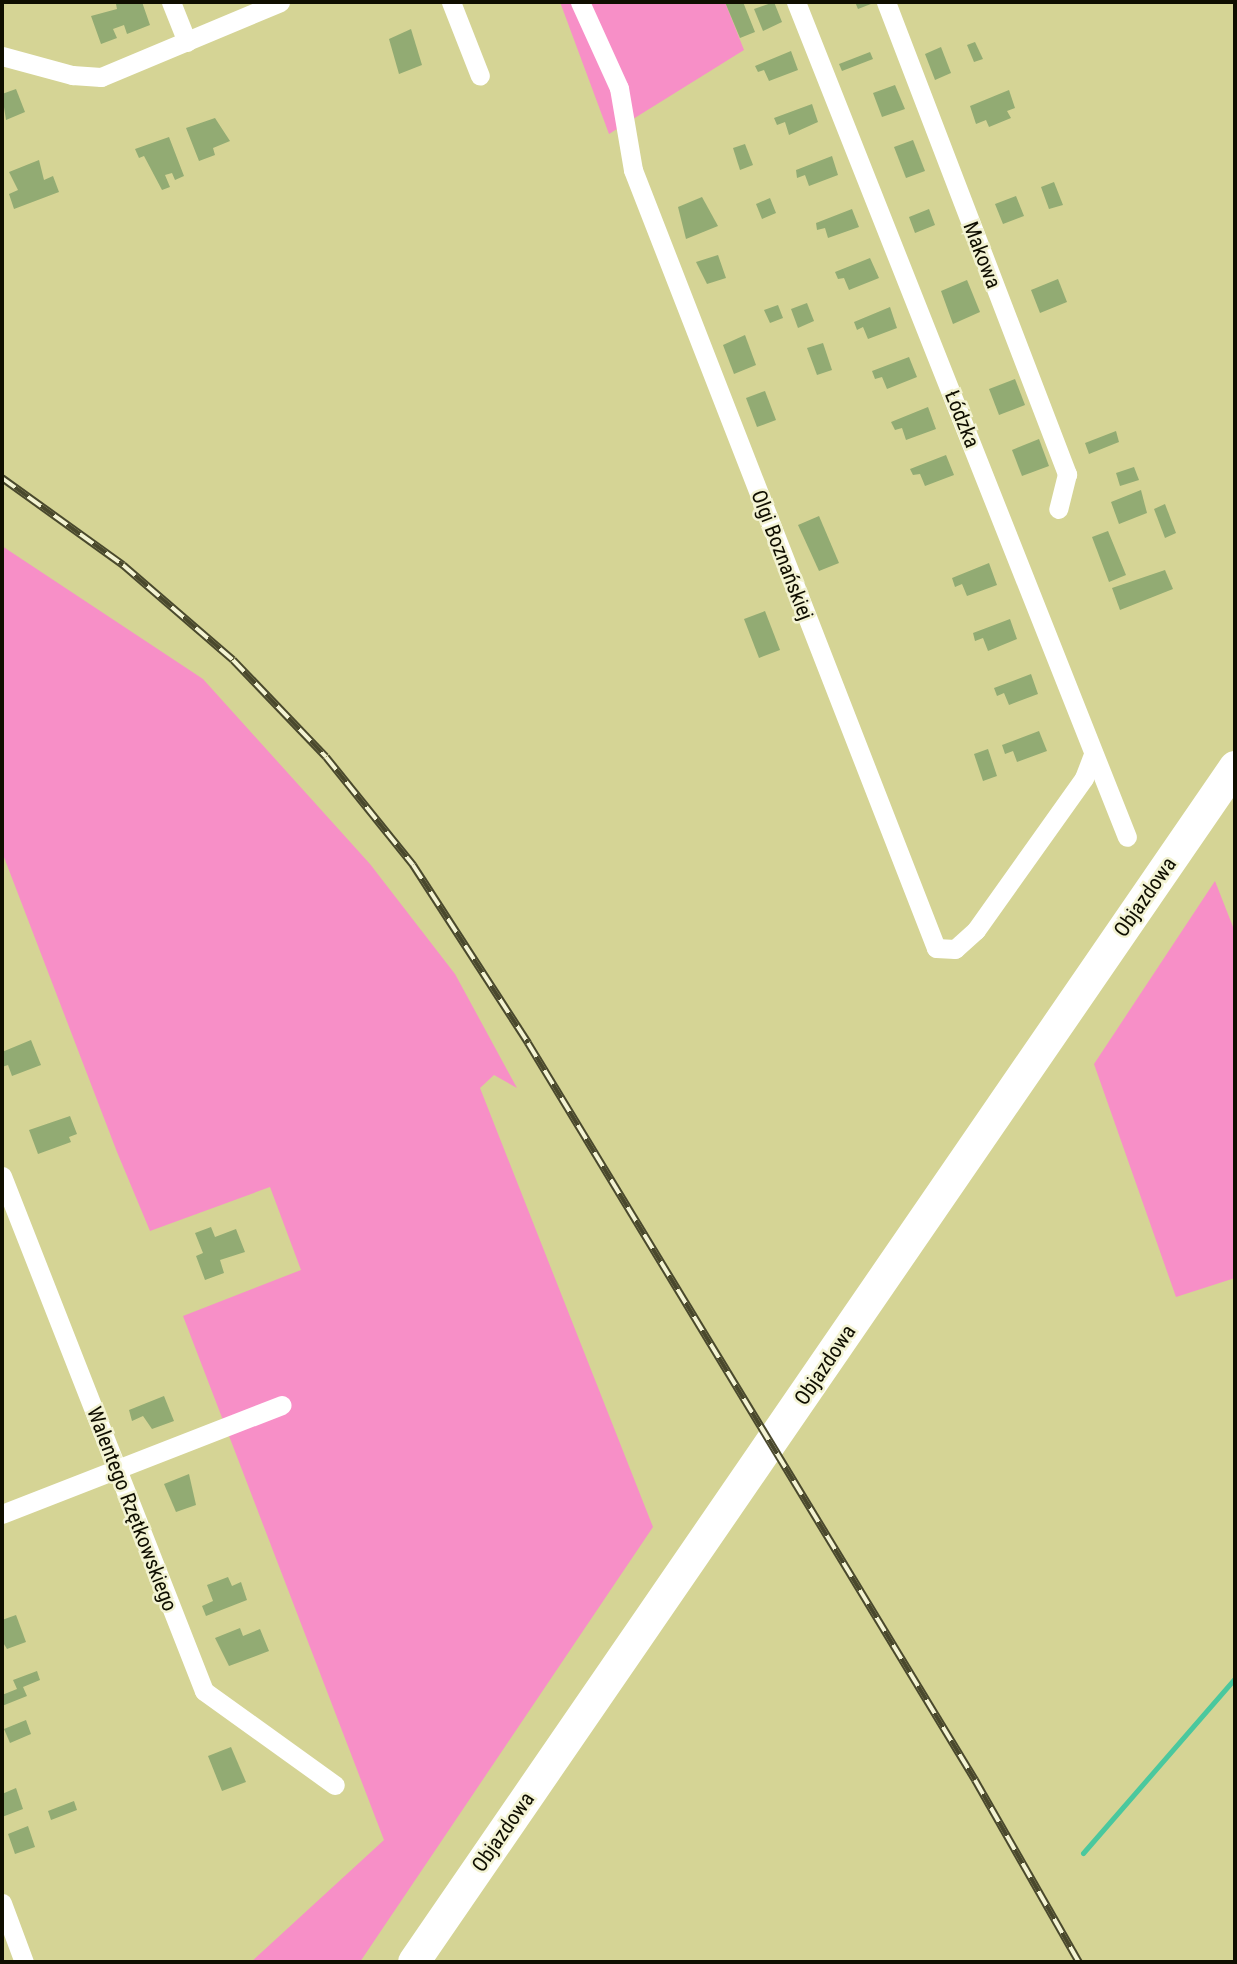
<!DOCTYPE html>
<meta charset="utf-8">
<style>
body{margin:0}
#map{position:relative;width:1237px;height:1964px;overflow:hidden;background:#d5d495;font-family:"Roboto Condensed",sans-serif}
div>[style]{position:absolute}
.green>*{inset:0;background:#f78fc7}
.stream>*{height:5px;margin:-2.5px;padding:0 2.5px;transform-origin:2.5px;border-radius:2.5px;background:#4ac89e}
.building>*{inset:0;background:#92ab73}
.street>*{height:19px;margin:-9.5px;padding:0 9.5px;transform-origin:9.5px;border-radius:9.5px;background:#fff}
.primary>*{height:32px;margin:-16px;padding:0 16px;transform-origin:16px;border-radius:16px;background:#fff}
.rail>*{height:8px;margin-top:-4px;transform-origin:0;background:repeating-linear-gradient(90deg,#f3f3d3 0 16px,#4a492d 0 32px);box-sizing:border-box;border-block:2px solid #4a492d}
span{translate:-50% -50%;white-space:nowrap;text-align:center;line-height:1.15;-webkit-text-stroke:5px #f3f3d3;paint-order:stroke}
.street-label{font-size:21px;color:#0f0e00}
.frame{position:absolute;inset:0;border:4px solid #0f0e00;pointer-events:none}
</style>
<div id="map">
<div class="green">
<div style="clip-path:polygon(560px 2px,725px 2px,744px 50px,609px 134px)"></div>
<div style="clip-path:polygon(2px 546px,203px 679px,370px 864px,455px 974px,517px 1088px,494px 1075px,480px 1088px,653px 1527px,360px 1962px,251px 1962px,384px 1840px,183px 1316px,301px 1270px,270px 1187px,150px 1231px,117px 1152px,2px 852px)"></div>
<div style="clip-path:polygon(1215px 881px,1235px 932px,1235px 1278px,1176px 1297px,1094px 1064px)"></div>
</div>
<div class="stream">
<div style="left:1083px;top:1853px;width:232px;rotate:-49deg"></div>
</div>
<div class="building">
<div style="clip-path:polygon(122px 2px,142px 2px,150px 25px,127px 34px,124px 25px,113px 29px,117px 38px,101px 44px,91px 16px,117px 9px,116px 4px)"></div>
<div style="clip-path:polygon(725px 2px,743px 2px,755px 32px,740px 38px)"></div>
<div style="clip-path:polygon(774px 2px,782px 22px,763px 31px,754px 9px)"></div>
<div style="clip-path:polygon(855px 2px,876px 2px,858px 9px)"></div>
<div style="clip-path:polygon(411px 29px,422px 65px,399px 74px,389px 39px)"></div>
<div style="clip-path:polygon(975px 42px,983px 59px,974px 62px,967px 45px)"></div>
<div style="clip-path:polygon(941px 47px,951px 73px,935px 80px,925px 54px)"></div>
<div style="clip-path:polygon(791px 51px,798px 70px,769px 81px,764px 70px,758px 72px,755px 66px)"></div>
<div style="clip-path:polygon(870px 52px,873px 59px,842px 71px,839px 64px)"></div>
<div style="clip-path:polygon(895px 85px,905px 109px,882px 117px,873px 93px)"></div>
<div style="clip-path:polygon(16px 89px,25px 112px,6px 120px,2px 94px)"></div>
<div style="clip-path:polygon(1009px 90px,1015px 108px,1007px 111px,1011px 118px,989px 127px,986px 120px,976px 124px,970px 106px)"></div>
<div style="clip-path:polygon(812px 104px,818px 122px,789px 135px,785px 122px,777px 125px,774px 118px)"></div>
<div style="clip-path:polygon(215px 118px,230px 141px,213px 148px,215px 155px,199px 161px,186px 128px)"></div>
<div style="clip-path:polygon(169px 137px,184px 176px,175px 180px,172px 173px,165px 175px,170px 187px,162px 190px,144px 156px,139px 158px,135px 149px)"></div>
<div style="clip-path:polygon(913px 140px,925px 171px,906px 178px,894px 147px)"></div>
<div style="clip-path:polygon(745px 144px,753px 165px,740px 170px,733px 148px)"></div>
<div style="clip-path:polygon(832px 156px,838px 175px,809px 186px,805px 175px,797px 178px,796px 170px)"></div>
<div style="clip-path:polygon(39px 160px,44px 180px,53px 176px,59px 192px,14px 209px,9px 194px,18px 190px,9px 172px)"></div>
<div style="clip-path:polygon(1054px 182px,1063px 205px,1049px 209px,1041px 187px)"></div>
<div style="clip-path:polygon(1016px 196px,1024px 216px,1003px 224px,995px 204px)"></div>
<div style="clip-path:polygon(702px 197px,718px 226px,686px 239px,678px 207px)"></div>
<div style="clip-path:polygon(770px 198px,776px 213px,762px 219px,756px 204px)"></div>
<div style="clip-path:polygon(852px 209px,859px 227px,828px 238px,825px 228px,817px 230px,816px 223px)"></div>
<div style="clip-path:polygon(929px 209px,935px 225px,915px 233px,909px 217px)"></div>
<div style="clip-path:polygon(718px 255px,726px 278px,707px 284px,696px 262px)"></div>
<div style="clip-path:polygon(870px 258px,879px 278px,849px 290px,844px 278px,838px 279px,835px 272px)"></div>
<div style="clip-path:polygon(1058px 279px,1067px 302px,1040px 313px,1031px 290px)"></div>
<div style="clip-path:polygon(967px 280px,980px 312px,953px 324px,941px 291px)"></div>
<div style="clip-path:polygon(807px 303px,814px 321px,798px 328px,791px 309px)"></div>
<div style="clip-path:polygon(778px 305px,783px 318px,770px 323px,764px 310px)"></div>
<div style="clip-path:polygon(890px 307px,897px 328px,868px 339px,863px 327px,857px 330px,854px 322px)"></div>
<div style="clip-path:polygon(745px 335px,756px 365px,734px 374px,723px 345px)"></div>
<div style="clip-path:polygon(823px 343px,832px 370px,817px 375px,807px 348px)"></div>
<div style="clip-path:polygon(909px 357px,917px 377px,887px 389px,882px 377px,875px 379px,872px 371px)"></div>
<div style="clip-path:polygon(1015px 379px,1025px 405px,999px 415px,989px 389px)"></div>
<div style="clip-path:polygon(765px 391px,776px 420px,757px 427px,746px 398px)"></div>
<div style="clip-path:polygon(928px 407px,936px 429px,906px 440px,902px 428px,895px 430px,891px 422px)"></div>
<div style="clip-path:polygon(1116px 431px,1119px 442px,1089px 454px,1085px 443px)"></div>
<div style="clip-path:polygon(1039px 439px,1049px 466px,1022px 476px,1012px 450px)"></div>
<div style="clip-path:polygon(946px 455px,954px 475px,925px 486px,920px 474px,913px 475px,910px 469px)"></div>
<div style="clip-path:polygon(1134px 467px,1139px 480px,1120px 486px,1116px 473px)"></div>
<div style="clip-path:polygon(1141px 490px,1147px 513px,1119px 524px,1111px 502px)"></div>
<div style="clip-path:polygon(1165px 504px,1176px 533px,1165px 538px,1154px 509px)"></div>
<div style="clip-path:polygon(819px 516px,839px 563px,819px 571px,798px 525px)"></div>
<div style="clip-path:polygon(1108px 531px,1126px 575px,1109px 582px,1092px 537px)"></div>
<div style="clip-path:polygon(989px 563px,997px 585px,967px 596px,962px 584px,955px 587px,952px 578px)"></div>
<div style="clip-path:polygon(1165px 570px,1173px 589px,1120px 610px,1112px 588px)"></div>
<div style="clip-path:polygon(765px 611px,780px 650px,759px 658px,744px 619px)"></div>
<div style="clip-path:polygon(1010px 619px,1017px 639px,988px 651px,983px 638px,975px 641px,973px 633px)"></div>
<div style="clip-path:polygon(1031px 674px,1038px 694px,1009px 705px,1004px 693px,997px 696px,994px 688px)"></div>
<div style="clip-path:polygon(1039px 731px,1047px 751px,1017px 762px,1013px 751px,1005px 754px,1002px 745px)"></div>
<div style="clip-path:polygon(988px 749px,997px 776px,983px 781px,974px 754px)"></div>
<div style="clip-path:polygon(31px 1040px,41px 1065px,12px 1076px,8px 1065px,2px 1067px,2px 1052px)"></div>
<div style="clip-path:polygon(70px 1116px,77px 1134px,69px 1137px,71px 1142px,38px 1154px,29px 1130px)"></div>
<div style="clip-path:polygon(211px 1227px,215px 1237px,236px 1229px,245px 1252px,220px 1260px,224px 1273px,205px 1280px,196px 1256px,203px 1253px,195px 1233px)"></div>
<div style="clip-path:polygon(164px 1396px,174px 1421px,152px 1429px,143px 1416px,132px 1421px,129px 1410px)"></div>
<div style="clip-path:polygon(189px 1474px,196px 1505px,176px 1512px,164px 1484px)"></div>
<div style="clip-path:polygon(228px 1577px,232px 1586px,241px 1582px,247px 1600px,206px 1616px,202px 1606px,213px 1601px,207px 1585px)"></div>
<div style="clip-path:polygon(16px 1615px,26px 1642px,7px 1649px,2px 1641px,2px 1620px)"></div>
<div style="clip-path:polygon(240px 1628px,243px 1636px,260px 1629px,269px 1651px,229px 1666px,215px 1638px)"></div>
<div style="clip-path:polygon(37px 1671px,40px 1680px,23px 1687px,27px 1696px,2px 1706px,2px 1695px,17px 1689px,13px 1680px)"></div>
<div style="clip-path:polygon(26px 1720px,31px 1734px,10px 1743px,4px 1729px)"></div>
<div style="clip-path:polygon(231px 1747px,246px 1782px,222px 1791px,208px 1756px)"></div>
<div style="clip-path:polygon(16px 1788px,23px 1809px,2px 1817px,2px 1794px)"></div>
<div style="clip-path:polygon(74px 1801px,77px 1810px,51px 1820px,48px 1811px)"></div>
<div style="clip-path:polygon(28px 1826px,35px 1847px,15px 1854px,8px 1834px)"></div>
</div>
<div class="street">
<div style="left:171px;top:2px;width:43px;rotate:68.2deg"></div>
<div style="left:451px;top:2px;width:79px;rotate:68.6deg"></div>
<div style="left:580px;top:2px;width:94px;rotate:65.6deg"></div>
<div style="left:619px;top:88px;width:83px;rotate:80.3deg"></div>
<div style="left:633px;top:170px;width:835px;rotate:68.72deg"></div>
<div style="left:936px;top:948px;width:19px;rotate:3deg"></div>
<div style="left:955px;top:949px;width:28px;rotate:-42deg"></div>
<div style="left:976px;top:930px;width:186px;rotate:-54.6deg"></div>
<div style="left:1084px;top:778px;width:26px;rotate:-69deg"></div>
<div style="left:796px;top:2px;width:898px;rotate:68.38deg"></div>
<div style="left:886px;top:2px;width:506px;rotate:69.02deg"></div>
<div style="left:1067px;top:474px;width:36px;rotate:104deg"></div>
<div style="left:2px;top:56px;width:73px;rotate:15.2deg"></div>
<div style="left:72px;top:75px;width:29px;rotate:4deg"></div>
<div style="left:101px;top:77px;width:194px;rotate:-22.7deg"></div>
<div style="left:2px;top:1176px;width:553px;rotate:68.58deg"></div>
<div style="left:204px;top:1691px;width:161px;rotate:35.7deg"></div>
<div style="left:2px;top:1514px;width:300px;rotate:-21.3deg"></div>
<div style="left:2px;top:1903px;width:63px;rotate:69.6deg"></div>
</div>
<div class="primary">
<div style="left:414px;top:1962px;width:1450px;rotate:-55.51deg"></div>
</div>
<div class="rail">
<div style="left:2px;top:478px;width:149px;rotate:35.7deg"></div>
<div style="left:123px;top:565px;width:145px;rotate:40.8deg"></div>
<div style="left:233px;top:660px;width:134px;rotate:46.2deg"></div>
<div style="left:326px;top:757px;width:139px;rotate:51.1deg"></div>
<div style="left:413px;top:865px;width:212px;rotate:57.1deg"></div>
<div style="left:528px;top:1043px;width:862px;rotate:58.76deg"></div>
<div style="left:975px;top:1780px;width:210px;rotate:60.3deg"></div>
</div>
<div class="street-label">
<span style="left:982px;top:255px;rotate:69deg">Makowa</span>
<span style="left:962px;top:419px;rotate:68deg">Łódzka</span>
<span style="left:782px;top:555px;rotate:69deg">Olgi Boznańskiej</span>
<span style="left:1145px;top:897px;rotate:-55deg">Objazdowa</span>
<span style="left:825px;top:1365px;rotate:-56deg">Objazdowa</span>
<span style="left:132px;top:1509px;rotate:69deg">Walentego Rzętkowskiego</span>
<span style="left:503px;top:1832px;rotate:-55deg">Objazdowa</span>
</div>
<div class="frame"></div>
</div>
